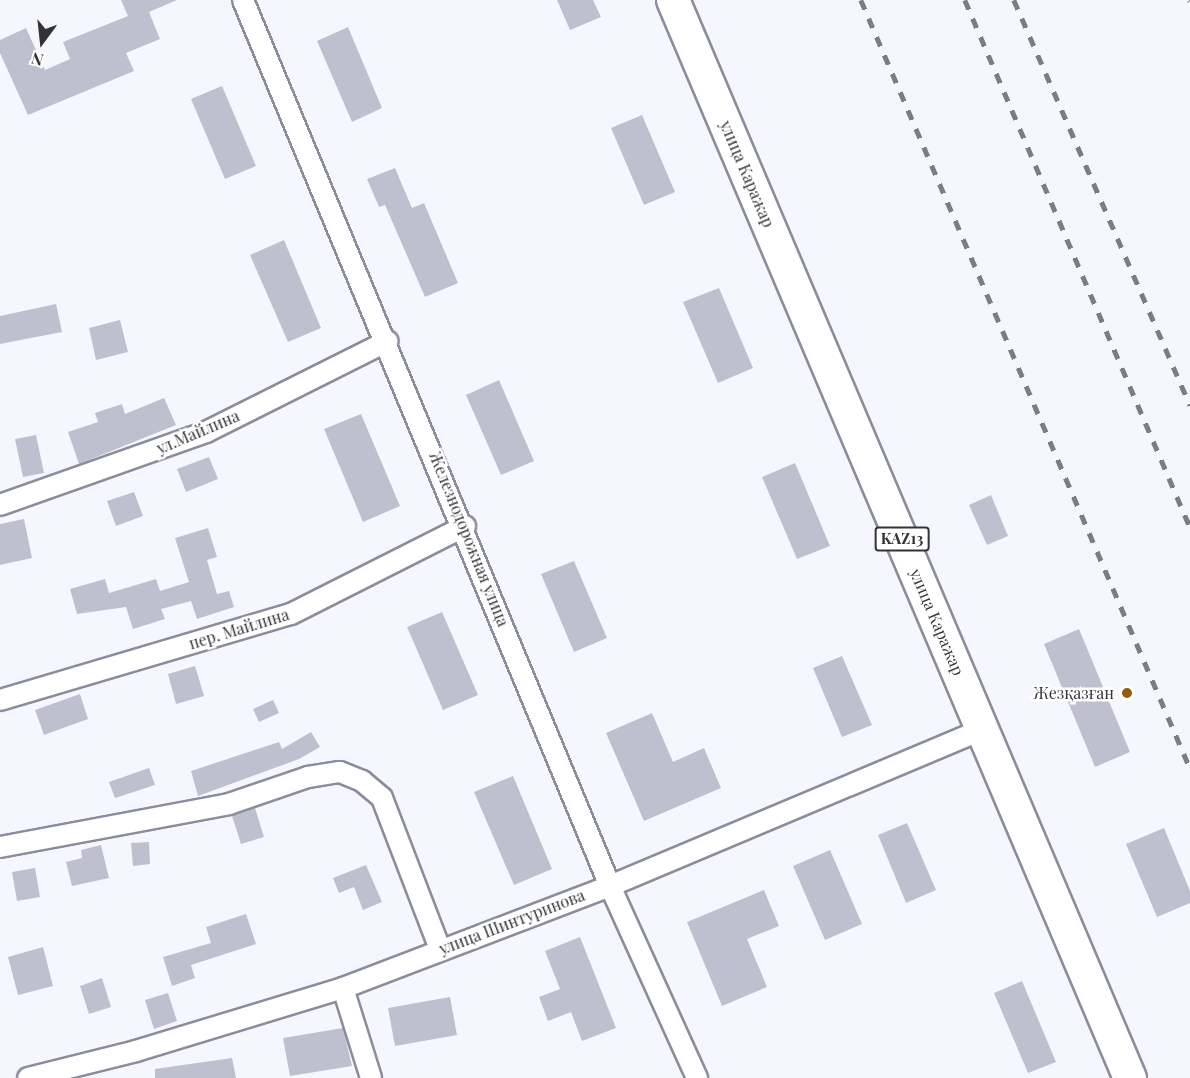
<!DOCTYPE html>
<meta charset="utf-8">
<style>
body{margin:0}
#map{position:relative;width:1190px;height:1078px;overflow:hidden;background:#f6f7fe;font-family:"Playfair Display",serif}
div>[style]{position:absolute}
.building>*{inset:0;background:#bec0cf}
.roads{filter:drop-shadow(2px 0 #8b8d9c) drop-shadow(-2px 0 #8b8d9c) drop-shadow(0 2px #8b8d9c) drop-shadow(0 -2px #8b8d9c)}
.street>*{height:20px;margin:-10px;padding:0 10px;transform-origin:10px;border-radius:10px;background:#fff}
.primary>*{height:32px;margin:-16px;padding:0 16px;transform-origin:16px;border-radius:16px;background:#fff}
.rail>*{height:4.5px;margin-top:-2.25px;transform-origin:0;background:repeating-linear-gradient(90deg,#7c7d83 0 10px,transparent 0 20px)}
.dots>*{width:16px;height:16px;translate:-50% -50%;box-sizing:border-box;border:3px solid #fff;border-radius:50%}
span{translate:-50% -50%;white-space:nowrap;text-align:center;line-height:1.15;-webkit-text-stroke:5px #fff;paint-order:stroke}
.shield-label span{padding:2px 4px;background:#fff;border:2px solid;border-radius:4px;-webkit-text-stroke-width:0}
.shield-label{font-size:15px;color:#323238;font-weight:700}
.street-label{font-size:16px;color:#323238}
.poi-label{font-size:16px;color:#323238}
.right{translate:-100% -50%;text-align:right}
.north{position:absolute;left:12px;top:12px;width:60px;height:60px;-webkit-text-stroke:4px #fff;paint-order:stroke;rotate:195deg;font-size:16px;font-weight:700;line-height:24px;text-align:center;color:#323238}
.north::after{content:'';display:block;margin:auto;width:21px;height:27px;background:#323238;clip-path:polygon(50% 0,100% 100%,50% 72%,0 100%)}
</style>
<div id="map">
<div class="building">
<div style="clip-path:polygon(121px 0,177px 0,149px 12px,160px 39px,126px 53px,134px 71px,28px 115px,0 53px,0 40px,26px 28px,45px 70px,70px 59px,63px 42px,128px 16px)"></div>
<div style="clip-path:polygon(557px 0,593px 0,601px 17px,570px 30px)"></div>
<div style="clip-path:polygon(348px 27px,382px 108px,352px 122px,317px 41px)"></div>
<div style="clip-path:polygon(222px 86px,256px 166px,225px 179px,191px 99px)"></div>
<div style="clip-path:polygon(642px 115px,675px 192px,644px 205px,611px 128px)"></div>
<div style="clip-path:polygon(395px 168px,412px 208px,424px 203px,458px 283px,425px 297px,385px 205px,379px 207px,367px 179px)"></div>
<div style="clip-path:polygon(284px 240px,321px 328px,288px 342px,250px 255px)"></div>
<div style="clip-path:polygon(719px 288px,753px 368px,718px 383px,683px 302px)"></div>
<div style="clip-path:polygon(56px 304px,62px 332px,0 344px,0 316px)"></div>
<div style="clip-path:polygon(120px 320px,128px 352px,96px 360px,89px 328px)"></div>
<div style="clip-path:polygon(499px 380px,534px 461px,501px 475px,466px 395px)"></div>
<div style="clip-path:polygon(164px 398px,176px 425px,79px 464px,68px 432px,98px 422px,95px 413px,122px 404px,125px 414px)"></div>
<div style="clip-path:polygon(361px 414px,400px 506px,363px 522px,324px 429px)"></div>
<div style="clip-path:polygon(36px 435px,44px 473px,23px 477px,15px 439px)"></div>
<div style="clip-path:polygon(209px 457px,218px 479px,186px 492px,177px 469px)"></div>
<div style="clip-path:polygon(795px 463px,830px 546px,797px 559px,762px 477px)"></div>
<div style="clip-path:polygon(134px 492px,143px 516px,116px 526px,107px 501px)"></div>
<div style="clip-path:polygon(991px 495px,1008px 536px,987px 545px,969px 505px)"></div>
<div style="clip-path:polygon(24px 519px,32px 558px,0 565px,0 524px)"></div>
<div style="clip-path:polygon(208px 528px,217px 557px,207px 560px,217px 594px,229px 591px,234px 607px,197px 619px,191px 601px,161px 609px,165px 619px,133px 629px,126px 607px,77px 614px,70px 589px,105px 579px,109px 593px,156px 579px,160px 591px,189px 582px,175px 538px)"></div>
<div style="clip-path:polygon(574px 561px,607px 638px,574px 652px,541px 574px)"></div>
<div style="clip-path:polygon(442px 612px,478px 695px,443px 710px,407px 627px)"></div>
<div style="clip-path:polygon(1079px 629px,1130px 752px,1095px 767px,1044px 644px)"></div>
<div style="clip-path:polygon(842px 656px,872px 725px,842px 737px,813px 668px)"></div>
<div style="clip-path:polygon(195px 666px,204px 696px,176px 704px,168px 674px)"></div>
<div style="clip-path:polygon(80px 694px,88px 719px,44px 735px,35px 710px)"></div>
<div style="clip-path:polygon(273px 700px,279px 713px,259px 722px,253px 709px)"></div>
<div style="clip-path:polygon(652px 713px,673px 762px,704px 748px,721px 788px,644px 821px,606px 733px)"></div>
<div style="clip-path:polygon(311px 732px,320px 747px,299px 759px,198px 796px,191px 771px,279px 742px,282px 749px)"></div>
<div style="clip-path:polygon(149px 768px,155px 785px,115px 798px,109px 782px)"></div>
<div style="clip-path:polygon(513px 776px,552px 869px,514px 885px,474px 792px)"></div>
<div style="clip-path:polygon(255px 808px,264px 837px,241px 844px,232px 816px)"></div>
<div style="clip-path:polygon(907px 823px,936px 890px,906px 903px,878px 835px)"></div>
<div style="clip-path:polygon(1164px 828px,1190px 891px,1190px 903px,1157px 917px,1126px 844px)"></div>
<div style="clip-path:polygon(149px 842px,150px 864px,133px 866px,131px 843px)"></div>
<div style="clip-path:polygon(101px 845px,109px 878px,72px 886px,66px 862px,82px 858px,81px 850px)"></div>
<div style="clip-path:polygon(830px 850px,862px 924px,825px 940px,793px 866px)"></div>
<div style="clip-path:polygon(366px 865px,382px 902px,363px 910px,354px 887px,339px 893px,333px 878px)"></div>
<div style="clip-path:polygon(35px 868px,40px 897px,17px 901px,12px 872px)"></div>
<div style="clip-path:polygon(764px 890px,779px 926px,747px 939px,767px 987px,722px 1006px,687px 922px)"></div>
<div style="clip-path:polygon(246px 914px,256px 944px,191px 965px,195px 978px,172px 986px,163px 957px,211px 943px,206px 927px)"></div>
<div style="clip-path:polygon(580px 937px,616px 1028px,582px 1041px,571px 1012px,548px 1021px,539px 997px,560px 989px,545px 951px)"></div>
<div style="clip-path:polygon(43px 947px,53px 986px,18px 995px,8px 957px)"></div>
<div style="clip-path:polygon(102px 978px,111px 1007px,89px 1014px,80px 986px)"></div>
<div style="clip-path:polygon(1022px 981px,1056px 1062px,1028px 1073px,994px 993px)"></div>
<div style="clip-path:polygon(168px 993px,177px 1021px,154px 1029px,145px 1000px)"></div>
<div style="clip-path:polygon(450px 997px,457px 1035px,395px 1046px,388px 1008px)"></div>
<div style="clip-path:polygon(343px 1028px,352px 1066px,290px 1076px,283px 1038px)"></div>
<div style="clip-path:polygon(232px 1058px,236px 1078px,155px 1078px,155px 1069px)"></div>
</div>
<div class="roads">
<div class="street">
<div style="left:243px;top:0;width:959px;rotate:67.5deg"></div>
<div style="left:610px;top:886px;width:211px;rotate:65.6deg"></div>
<div style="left:0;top:505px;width:219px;rotate:-19.5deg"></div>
<div style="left:206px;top:432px;width:203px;rotate:-26.6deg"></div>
<div style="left:0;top:700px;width:303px;rotate:-16.5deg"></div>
<div style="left:291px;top:614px;width:195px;rotate:-26.8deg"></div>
<div style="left:0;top:847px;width:233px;rotate:-10.6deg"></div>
<div style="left:229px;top:804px;width:83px;rotate:-18.9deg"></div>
<div style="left:308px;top:777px;width:32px;rotate:-9deg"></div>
<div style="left:340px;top:772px;width:24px;rotate:22deg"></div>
<div style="left:362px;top:781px;width:26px;rotate:40deg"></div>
<div style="left:382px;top:798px;width:162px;rotate:69deg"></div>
<div style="left:343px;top:988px;width:94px;rotate:72.7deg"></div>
<div style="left:28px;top:1078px;width:111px;rotate:-14deg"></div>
<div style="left:136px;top:1051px;width:216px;rotate:-16.9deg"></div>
<div style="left:343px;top:988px;width:286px;rotate:-20.9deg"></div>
<div style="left:610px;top:886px;width:403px;rotate:-22.8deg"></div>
</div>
<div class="primary">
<div style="left:673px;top:0;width:1171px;rotate:67.03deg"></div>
</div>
</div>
<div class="rail">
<div style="left:861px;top:0;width:836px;rotate:66.81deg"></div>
<div style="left:965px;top:0;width:573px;rotate:66.88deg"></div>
<div style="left:1014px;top:0;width:442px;rotate:66.5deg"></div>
<div style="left:1189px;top:0;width:1px;rotate:45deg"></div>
</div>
<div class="dots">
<div style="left:1127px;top:693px;background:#915e10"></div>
</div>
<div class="shield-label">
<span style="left:902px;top:539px">KAZ13</span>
</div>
<div class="street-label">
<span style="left:747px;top:174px;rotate:67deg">улица Каражар</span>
<span style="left:198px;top:432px;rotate:-23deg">ул.Майлина</span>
<span style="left:469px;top:539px;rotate:68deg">Железнодорожная улица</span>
<span style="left:937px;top:622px;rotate:67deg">улица Каражар</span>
<span style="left:239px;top:629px;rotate:-17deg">пер. Майлина</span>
<span style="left:512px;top:922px;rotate:-21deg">улица Шинтуринова</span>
</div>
<div class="poi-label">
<span class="right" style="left:1114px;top:693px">Жезқазған</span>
</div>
<div class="north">N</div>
</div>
